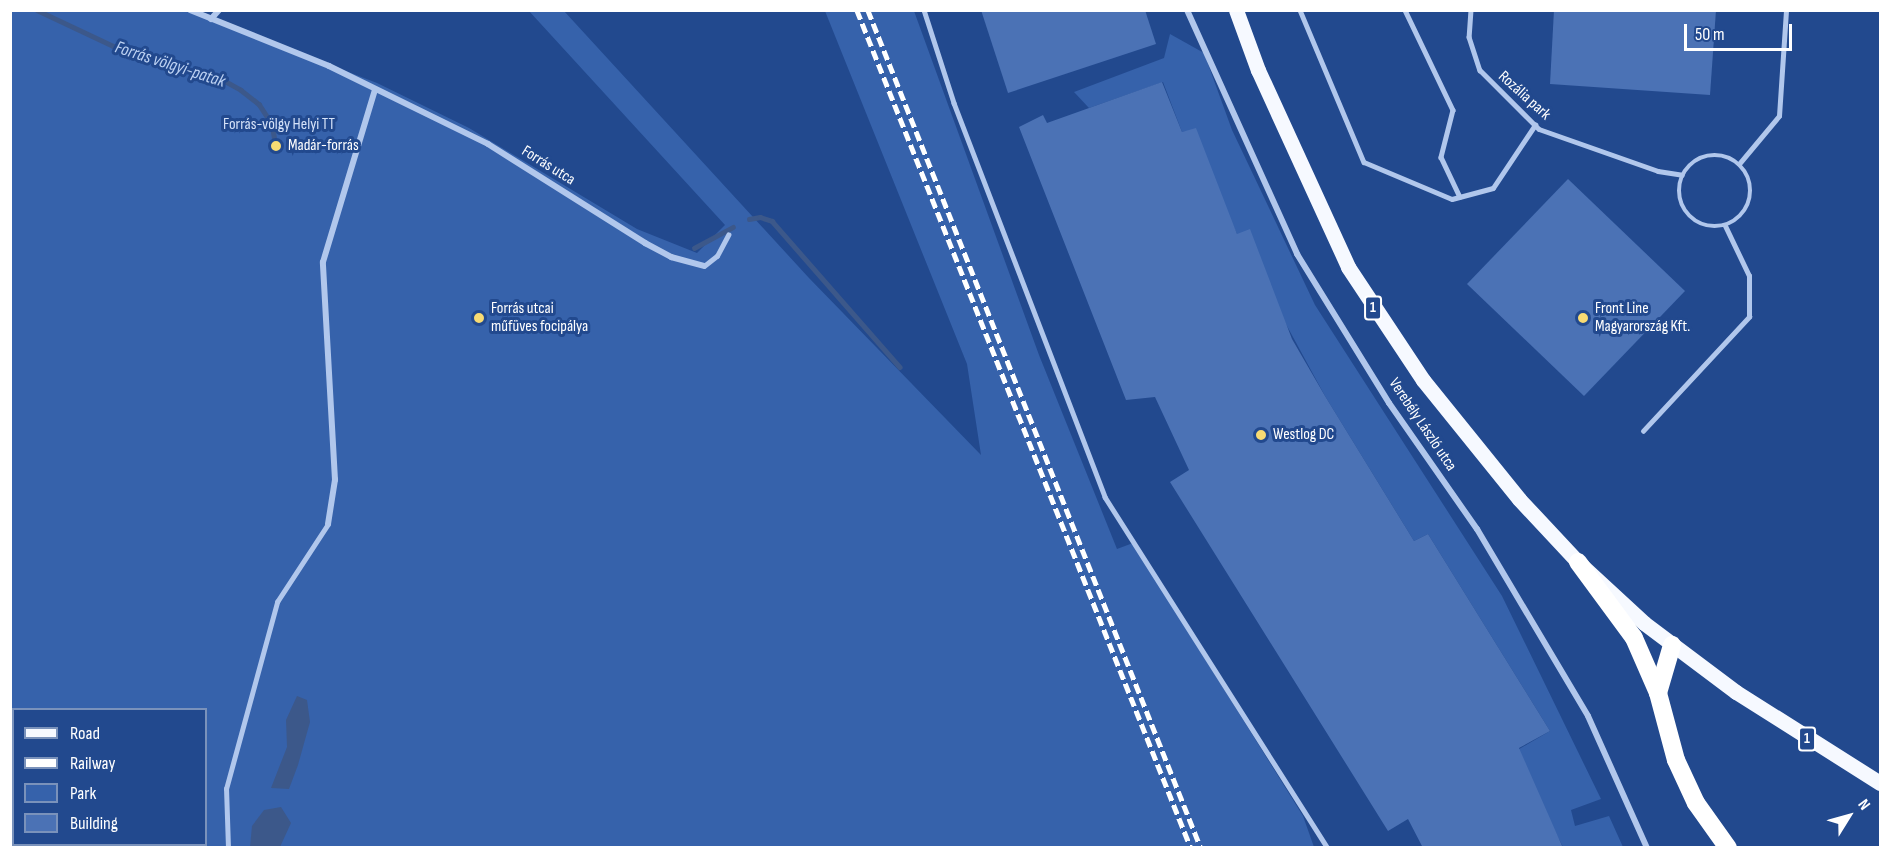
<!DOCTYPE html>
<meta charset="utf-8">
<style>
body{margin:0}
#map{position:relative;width:1891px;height:858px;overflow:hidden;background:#22498e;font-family:"Sofia Sans Condensed",sans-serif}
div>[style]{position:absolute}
.green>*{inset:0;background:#3662ab}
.water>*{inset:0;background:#3c588a}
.stream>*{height:4.5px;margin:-2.25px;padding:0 2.25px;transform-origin:2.25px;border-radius:2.25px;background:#3c588a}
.building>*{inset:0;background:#4b72b5}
.lane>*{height:4.5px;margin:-2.25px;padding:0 2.25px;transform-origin:2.25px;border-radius:2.25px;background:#b1c7ec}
.lane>.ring{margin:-2.25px;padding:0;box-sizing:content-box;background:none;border:4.5px solid #b1c7ec;border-radius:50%}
.street>*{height:6px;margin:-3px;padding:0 3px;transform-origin:3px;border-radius:3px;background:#b1c7ec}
.primary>*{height:15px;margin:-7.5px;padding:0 7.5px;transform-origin:7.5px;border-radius:7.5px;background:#f6f9ff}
.highway>*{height:18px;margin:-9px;padding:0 9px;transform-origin:9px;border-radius:9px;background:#fff}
.rail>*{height:4.5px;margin-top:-2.25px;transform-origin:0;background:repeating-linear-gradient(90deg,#fff 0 10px,transparent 0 14.5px)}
.dots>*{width:16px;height:16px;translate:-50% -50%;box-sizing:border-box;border:3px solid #22498e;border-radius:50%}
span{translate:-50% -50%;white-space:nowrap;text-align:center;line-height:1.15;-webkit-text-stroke:6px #22498e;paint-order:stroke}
.shield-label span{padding:2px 4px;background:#22498e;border:2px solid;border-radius:4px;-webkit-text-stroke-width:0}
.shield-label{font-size:15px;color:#fff;font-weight:700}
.street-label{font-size:16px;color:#fff}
.park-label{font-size:16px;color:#d6e3f9}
.poi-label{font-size:16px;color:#fff}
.left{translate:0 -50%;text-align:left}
.water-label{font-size:18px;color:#bdd2f3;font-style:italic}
.frame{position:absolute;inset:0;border:12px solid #fff;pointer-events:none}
.legend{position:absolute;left:12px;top:708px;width:195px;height:138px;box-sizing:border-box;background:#22498e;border:2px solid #7a92bb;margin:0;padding:8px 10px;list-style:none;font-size:18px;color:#fff}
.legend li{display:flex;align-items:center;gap:12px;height:30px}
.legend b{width:30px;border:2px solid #7a92bb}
.north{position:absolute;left:1819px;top:786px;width:60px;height:60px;-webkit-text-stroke:4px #22498e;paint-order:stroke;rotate:53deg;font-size:16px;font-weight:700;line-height:24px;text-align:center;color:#fff}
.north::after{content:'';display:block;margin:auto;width:21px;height:27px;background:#fff;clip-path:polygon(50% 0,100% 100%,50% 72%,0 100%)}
.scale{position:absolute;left:1684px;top:24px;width:108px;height:27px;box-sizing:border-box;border:3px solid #fff;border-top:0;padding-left:8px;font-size:18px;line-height:21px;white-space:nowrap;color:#fff;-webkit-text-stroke:4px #22498e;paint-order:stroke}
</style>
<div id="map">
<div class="green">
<div style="clip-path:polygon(evenodd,10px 11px,190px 11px,377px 83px,469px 128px,637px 229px,697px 253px,725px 225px,529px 11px,564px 11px,809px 278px,981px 455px,967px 364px,825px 11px,914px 11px,1039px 355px,1117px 549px,1133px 543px,1303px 816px,1314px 847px,11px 847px,10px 11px,14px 710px,206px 710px,206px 844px,14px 844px,14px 710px)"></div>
<div style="clip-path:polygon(1170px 34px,1204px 53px,1232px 130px,1315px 305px,1502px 596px,1601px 799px,1571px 810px,1575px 826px,1609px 816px,1623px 847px,1563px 847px,1514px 752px,1550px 731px,1428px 534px,1414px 541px,1325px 396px,1237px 234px,1190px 131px,1182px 132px,1163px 82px,1089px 108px,1074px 92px,1164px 58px)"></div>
</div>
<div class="water">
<div style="clip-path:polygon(297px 696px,307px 700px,310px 722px,298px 765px,289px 789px,271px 788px,287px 747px,286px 720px)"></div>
<div style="clip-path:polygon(281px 807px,291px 823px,280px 847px,250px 847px,252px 826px,264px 810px)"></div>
</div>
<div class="stream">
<div style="left:37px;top:10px;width:84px;rotate:25.3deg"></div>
<div style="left:113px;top:46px;width:117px;rotate:17.4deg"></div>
<div style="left:225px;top:81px;width:18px;rotate:29deg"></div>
<div style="left:241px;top:90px;width:23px;rotate:38deg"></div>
<div style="left:259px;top:104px;width:24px;rotate:57deg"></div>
<div style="left:272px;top:124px;width:22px;rotate:80deg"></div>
<div style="left:749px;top:219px;width:11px;rotate:-10deg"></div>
<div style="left:760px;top:217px;width:13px;rotate:18deg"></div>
<div style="left:772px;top:221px;width:194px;rotate:48.8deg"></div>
<div style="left:694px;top:248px;width:44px;rotate:-28.3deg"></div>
</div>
<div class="building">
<div style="clip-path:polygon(981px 10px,1145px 10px,1156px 44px,1008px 93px)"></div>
<div style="clip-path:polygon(1554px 10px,1716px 10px,1710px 95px,1550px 84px)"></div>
<div style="clip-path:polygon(1162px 82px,1182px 132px,1196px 128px,1237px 234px,1250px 229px,1292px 339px,1325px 396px,1414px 541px,1428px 534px,1550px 731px,1519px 748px,1563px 848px,1423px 848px,1408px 819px,1388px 831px,1170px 482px,1189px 470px,1155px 397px,1126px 400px,1019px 127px,1043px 115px,1047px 123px)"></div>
<div style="clip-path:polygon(1568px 179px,1685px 291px,1584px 396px,1467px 284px)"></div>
</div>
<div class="lane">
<div style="left:924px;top:10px;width:98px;rotate:72.1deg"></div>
<div style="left:954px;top:103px;width:422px;rotate:69deg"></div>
<div style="left:1105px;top:497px;width:416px;rotate:57.6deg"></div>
<div style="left:1300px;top:10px;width:165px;rotate:67.2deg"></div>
<div style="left:1364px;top:162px;width:95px;rotate:22.8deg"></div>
<div style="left:1452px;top:199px;width:42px;rotate:-15deg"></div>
<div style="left:1493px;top:188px;width:76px;rotate:-56.3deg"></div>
<div style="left:1405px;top:10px;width:111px;rotate:64.4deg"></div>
<div style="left:1453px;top:110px;width:49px;rotate:104.3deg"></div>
<div style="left:1441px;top:157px;width:44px;rotate:64.6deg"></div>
<div style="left:1471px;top:10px;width:27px;rotate:94deg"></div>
<div style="left:1469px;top:37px;width:35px;rotate:72deg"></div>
<div style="left:1480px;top:70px;width:83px;rotate:45deg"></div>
<div style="left:1539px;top:129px;width:126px;rotate:19.4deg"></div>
<div style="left:1658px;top:171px;width:24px;rotate:9deg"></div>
<div class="ring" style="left:1679px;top:155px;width:67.5px;height:67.5px"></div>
<div style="left:1739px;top:164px;width:62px;rotate:-50.2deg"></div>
<div style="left:1779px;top:116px;width:106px;rotate:-86.2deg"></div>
<div style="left:704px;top:266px;width:16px;rotate:-38deg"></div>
<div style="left:717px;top:256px;width:24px;rotate:-62deg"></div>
<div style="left:1643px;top:431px;width:156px;rotate:-47.1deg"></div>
<div style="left:1749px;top:317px;width:41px;rotate:-90deg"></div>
<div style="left:1749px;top:276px;width:55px;rotate:-115.6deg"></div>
<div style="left:228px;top:848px;width:59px;rotate:-91.9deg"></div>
<div style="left:226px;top:789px;width:194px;rotate:-74.7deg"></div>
<div style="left:277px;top:602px;width:93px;rotate:-56.8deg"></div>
</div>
<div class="street">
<div style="left:190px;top:10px;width:150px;rotate:21.9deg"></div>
<div style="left:329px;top:66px;width:177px;rotate:26.1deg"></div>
<div style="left:488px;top:144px;width:186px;rotate:32.2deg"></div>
<div style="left:645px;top:243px;width:30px;rotate:28deg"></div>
<div style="left:671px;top:257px;width:34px;rotate:15deg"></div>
<div style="left:1187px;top:10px;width:268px;rotate:65.7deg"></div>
<div style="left:1297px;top:254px;width:175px;rotate:58.3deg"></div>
<div style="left:1389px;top:403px;width:154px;rotate:55.1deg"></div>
<div style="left:1477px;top:529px;width:217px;rotate:59.3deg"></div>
<div style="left:1588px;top:716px;width:145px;rotate:65.9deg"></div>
<div style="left:211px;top:19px;width:12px;rotate:-48deg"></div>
<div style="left:328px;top:524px;width:45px;rotate:-81deg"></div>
<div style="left:335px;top:480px;width:218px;rotate:-93.2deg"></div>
<div style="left:323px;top:262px;width:180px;rotate:-73.2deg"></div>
</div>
<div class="primary">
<div style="left:1236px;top:10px;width:64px;rotate:69.9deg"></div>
<div style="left:1258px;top:70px;width:217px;rotate:65.4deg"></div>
<div style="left:1348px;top:267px;width:136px;rotate:56.4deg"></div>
<div style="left:1423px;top:380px;width:153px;rotate:51.1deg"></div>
<div style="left:1519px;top:499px;width:86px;rotate:46.9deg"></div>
<div style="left:1578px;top:562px;width:90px;rotate:42.7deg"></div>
<div style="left:1644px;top:623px;width:115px;rotate:36.9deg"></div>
<div style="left:1736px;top:692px;width:170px;rotate:32.3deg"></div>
</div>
<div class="highway">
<div style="left:1578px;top:562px;width:94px;rotate:53.6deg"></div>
<div style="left:1634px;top:638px;width:60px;rotate:66.4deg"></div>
<div style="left:1658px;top:693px;width:69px;rotate:75deg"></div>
<div style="left:1676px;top:760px;width:47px;rotate:65.1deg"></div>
<div style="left:1696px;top:803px;width:55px;rotate:54.6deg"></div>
<div style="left:1658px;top:693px;width:50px;rotate:-73.7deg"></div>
</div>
<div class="rail">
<div style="left:857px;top:10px;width:902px;rotate:68.27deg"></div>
<div style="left:868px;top:10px;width:902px;rotate:68.33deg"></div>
</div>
<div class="dots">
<div style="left:276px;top:146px;background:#f8db73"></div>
<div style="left:479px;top:318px;background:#f8db73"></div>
<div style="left:1583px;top:318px;background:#f8db73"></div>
<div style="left:1261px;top:435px;background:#f8db73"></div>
</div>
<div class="shield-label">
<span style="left:1373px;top:308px">1</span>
<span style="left:1807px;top:739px">1</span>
</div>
<div class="street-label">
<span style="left:1524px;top:96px;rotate:42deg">Rozália park</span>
<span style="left:548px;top:166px;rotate:32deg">Forrás utca</span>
<span style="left:1422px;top:425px;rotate:56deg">Verebély László utca</span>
</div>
<div class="park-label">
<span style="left:279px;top:125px">Forrás-völgy Helyi TT</span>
</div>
<div class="poi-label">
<span class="left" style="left:288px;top:146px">Madár-forrás</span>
<span class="left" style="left:491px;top:318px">Forrás utcai<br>műfüves focipálya</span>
<span class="left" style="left:1595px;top:318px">Front Line<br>Magyarország Kft.</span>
<span class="left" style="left:1273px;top:435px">Westlog DC</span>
</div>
<div class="water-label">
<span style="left:170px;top:65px;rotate:18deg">Forrás völgyi-patak</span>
</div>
<div class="frame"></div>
<ul class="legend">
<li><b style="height:8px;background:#f6f9ff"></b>Road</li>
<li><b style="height:8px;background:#fff"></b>Railway</li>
<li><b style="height:16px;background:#3662ab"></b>Park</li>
<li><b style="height:16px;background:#4b72b5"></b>Building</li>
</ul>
<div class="north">N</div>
<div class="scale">50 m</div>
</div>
